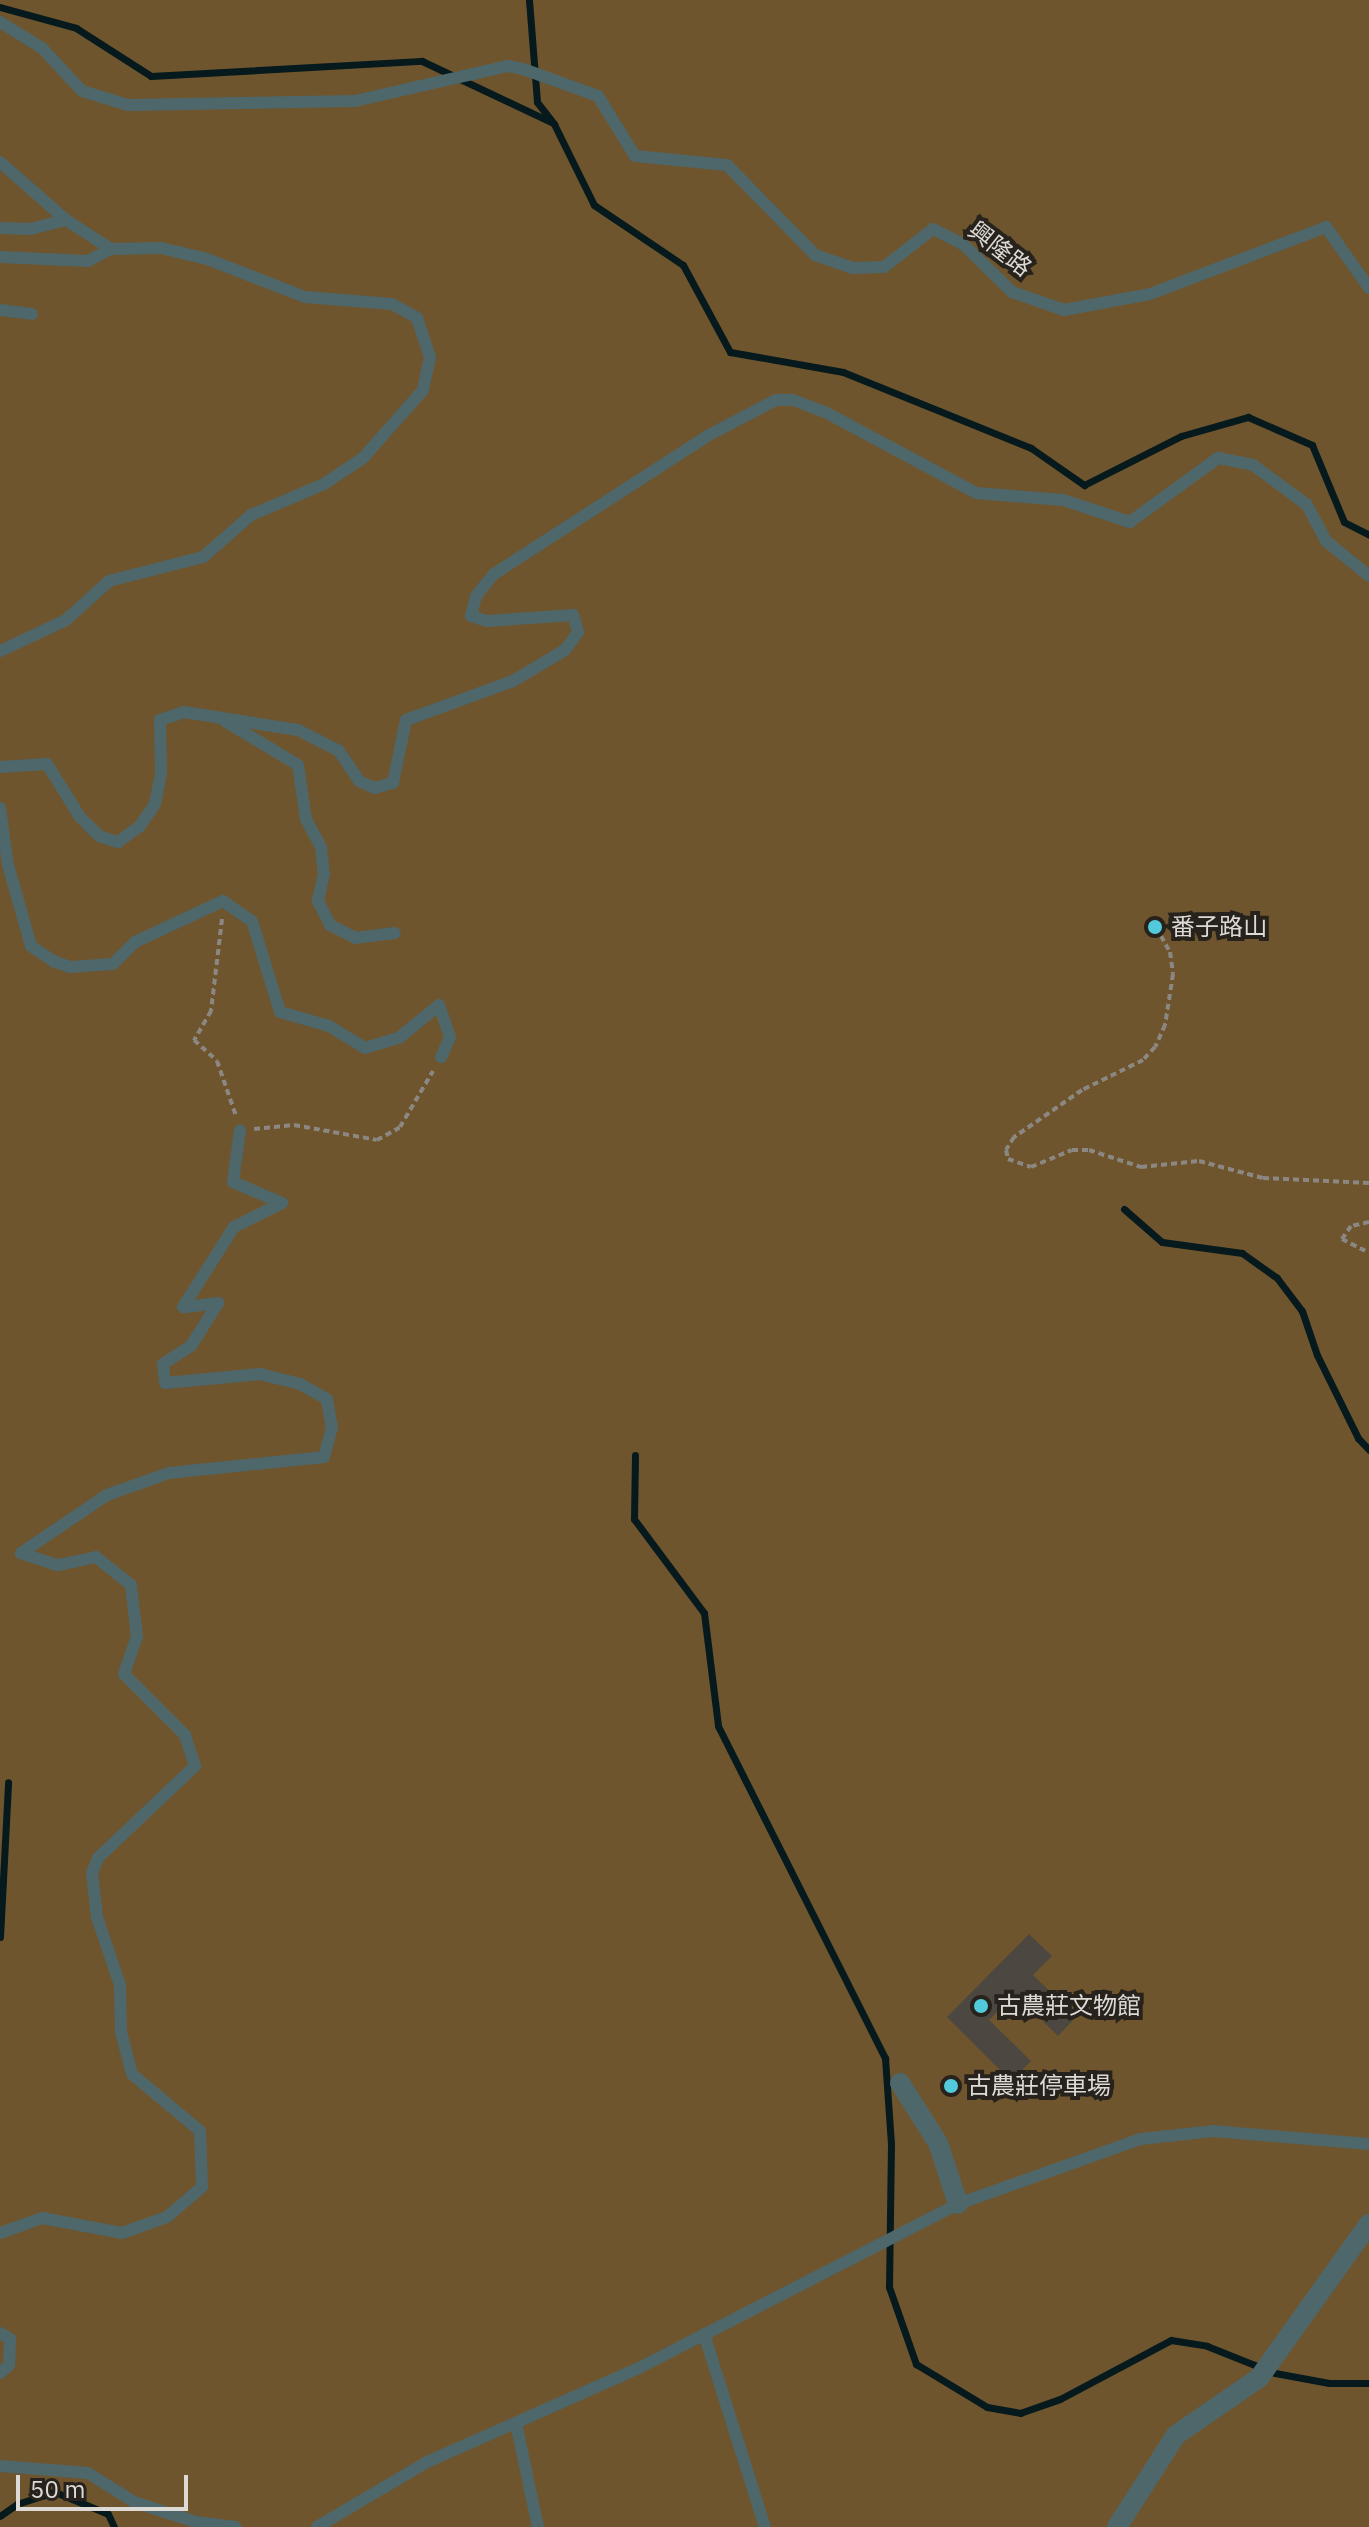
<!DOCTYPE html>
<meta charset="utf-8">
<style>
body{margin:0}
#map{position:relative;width:1369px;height:2527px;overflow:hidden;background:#312c26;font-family:"IBM Plex Sans","Noto Sans TC",sans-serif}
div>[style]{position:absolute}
.forest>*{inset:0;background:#6f552d}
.stream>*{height:7px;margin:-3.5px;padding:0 3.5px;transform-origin:3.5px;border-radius:3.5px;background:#061a1d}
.building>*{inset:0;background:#4c4740}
.path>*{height:4px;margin-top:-2px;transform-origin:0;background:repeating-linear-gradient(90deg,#8b8782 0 6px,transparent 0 10px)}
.service>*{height:12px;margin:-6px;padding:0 6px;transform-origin:6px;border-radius:6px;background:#4e676b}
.minor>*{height:20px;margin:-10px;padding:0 10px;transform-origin:10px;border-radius:10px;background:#4e676b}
.dots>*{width:22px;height:22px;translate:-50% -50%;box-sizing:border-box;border:4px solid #27221c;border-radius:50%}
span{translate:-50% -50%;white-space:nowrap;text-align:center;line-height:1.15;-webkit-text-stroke:8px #27221c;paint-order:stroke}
.street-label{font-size:24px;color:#dddad6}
.poi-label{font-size:24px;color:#dddad6}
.left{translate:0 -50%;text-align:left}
.scale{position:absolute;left:16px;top:2475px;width:172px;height:36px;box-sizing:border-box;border:4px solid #dddad6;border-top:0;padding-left:10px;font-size:24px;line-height:28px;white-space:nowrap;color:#dddad6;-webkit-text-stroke:6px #27221c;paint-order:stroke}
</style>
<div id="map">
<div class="forest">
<div style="clip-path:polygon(0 0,1369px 0,1369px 2527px,0 2527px)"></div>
</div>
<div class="stream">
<div style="left:529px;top:0;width:102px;rotate:85.5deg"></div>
<div style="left:537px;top:102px;width:28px;rotate:52deg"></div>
<div style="left:554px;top:124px;width:90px;rotate:63.7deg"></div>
<div style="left:594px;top:205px;width:107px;rotate:34deg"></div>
<div style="left:683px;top:265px;width:99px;rotate:61.6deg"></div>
<div style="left:730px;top:352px;width:115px;rotate:10deg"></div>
<div style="left:843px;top:372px;width:203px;rotate:22deg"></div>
<div style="left:1031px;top:448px;width:65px;rotate:34.9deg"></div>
<div style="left:1084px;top:485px;width:109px;rotate:-26.8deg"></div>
<div style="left:1181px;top:436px;width:70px;rotate:-15.8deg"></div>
<div style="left:1248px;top:417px;width:70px;rotate:23.6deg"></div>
<div style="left:1312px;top:445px;width:83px;rotate:67.4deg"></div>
<div style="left:1344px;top:522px;width:28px;rotate:27deg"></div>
<div style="left:0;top:7px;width:79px;rotate:15.4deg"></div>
<div style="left:76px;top:28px;width:89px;rotate:32.6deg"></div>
<div style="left:151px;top:76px;width:271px;rotate:-3.2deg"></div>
<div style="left:422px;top:61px;width:143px;rotate:25.3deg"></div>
<div style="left:1124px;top:1209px;width:50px;rotate:41deg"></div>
<div style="left:1162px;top:1242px;width:81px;rotate:7.8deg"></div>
<div style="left:1242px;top:1253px;width:43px;rotate:35.5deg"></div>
<div style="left:1277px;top:1278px;width:41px;rotate:52.9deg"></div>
<div style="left:1302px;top:1311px;width:46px;rotate:71.2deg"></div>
<div style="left:1317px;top:1355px;width:93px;rotate:63.7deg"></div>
<div style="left:1358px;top:1438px;width:16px;rotate:47deg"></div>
<div style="left:635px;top:1455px;width:64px;rotate:90.9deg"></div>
<div style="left:634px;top:1519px;width:117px;rotate:53.3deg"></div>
<div style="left:704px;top:1613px;width:114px;rotate:82.9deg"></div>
<div style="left:718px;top:1726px;width:372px;rotate:63.3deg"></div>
<div style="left:885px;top:2058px;width:86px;rotate:86deg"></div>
<div style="left:891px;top:2144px;width:143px;rotate:90.8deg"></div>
<div style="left:889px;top:2287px;width:82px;rotate:70.7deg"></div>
<div style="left:916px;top:2364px;width:83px;rotate:31.2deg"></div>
<div style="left:987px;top:2407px;width:34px;rotate:10deg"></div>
<div style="left:1020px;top:2413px;width:42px;rotate:-19.3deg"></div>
<div style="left:1060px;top:2399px;width:126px;rotate:-28deg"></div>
<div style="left:1171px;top:2340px;width:36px;rotate:9deg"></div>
<div style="left:1207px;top:2346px;width:73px;rotate:21.7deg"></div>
<div style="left:1275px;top:2373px;width:55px;rotate:10.5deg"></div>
<div style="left:1329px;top:2383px;width:40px"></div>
<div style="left:0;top:1937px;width:155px;rotate:-87deg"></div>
<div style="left:0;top:2516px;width:21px;rotate:-35deg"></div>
<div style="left:17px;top:2504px;width:40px;rotate:-18deg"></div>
<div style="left:55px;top:2492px;width:57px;rotate:22.5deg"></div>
<div style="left:108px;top:2514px;width:14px;rotate:65deg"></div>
</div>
<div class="building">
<div style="clip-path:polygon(1029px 1934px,1052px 1956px,1033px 1975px,1076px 2017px,1058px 2036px,1015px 1994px,989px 2020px,1031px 2061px,1011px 2081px,947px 2017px)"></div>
</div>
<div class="path">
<div style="left:222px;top:919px;width:93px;rotate:96.8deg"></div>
<div style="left:211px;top:1011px;width:34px;rotate:120deg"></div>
<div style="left:194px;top:1040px;width:31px;rotate:42deg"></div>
<div style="left:217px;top:1061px;width:58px;rotate:70.9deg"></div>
<div style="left:1156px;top:927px;width:29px;rotate:61deg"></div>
<div style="left:1170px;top:952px;width:22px;rotate:82deg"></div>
<div style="left:1173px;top:974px;width:52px;rotate:98.9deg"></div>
<div style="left:1165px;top:1025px;width:24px;rotate:114deg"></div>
<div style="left:1155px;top:1047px;width:18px;rotate:133deg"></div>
<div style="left:1143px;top:1060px;width:68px;rotate:153.8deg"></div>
<div style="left:1082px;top:1090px;width:83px;rotate:145.3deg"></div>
<div style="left:1014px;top:1137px;width:15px;rotate:122deg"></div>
<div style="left:1006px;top:1150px;width:9px;rotate:77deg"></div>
<div style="left:1008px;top:1159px;width:24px;rotate:19deg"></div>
<div style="left:1031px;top:1167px;width:44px;rotate:-22.5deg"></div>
<div style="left:1072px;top:1150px;width:17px"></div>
<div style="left:1089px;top:1150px;width:55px;rotate:18.1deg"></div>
<div style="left:1141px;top:1167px;width:58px;rotate:-5.9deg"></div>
<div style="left:1199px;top:1161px;width:66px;rotate:14.9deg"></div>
<div style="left:1263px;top:1178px;width:106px;rotate:2.7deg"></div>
<div style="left:254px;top:1129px;width:40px;rotate:-5.7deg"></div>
<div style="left:294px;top:1125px;width:84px;rotate:10.2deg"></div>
<div style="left:377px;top:1140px;width:26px;rotate:-29deg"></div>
<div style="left:400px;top:1127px;width:65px;rotate:-59.5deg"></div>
<div style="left:1369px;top:1222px;width:18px;rotate:167deg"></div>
<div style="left:1351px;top:1226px;width:16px;rotate:125deg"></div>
<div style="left:1342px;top:1239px;width:30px;rotate:27deg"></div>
</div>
<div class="service">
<div style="left:0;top:22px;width:49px;rotate:31.8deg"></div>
<div style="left:42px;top:48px;width:59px;rotate:47.1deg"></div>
<div style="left:82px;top:91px;width:48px;rotate:16.9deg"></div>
<div style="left:128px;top:105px;width:227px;rotate:-1deg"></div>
<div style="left:355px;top:101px;width:157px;rotate:-12.9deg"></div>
<div style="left:508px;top:66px;width:15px;rotate:11deg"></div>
<div style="left:523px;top:69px;width:80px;rotate:19.8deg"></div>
<div style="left:598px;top:96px;width:70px;rotate:58.3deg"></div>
<div style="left:635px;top:156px;width:92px;rotate:5.6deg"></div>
<div style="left:727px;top:165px;width:126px;rotate:45.6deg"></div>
<div style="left:815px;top:255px;width:40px;rotate:18.9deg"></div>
<div style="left:853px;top:268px;width:31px;rotate:-2deg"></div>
<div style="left:884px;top:267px;width:62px;rotate:-37.8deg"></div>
<div style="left:933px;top:229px;width:34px;rotate:27deg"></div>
<div style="left:963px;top:244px;width:69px;rotate:44.4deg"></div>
<div style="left:1012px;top:292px;width:55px;rotate:19.1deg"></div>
<div style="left:1064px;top:310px;width:87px;rotate:-10.5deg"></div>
<div style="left:1150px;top:294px;width:188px;rotate:-20.8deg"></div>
<div style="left:1326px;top:227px;width:75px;rotate:54.8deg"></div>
<div style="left:0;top:162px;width:88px;rotate:41.3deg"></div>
<div style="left:66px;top:220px;width:54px;rotate:32.8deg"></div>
<div style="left:111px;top:249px;width:50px;rotate:-1.1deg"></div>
<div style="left:161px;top:248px;width:47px;rotate:13.4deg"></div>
<div style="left:207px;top:259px;width:105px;rotate:21.2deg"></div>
<div style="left:305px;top:297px;width:87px;rotate:4.6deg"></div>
<div style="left:392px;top:304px;width:29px;rotate:29deg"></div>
<div style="left:417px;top:318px;width:41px;rotate:71.6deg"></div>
<div style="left:430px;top:357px;width:34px;rotate:102deg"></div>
<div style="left:423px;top:390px;width:91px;rotate:131.4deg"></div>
<div style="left:363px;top:458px;width:47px;rotate:146.3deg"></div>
<div style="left:324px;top:484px;width:79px;rotate:157deg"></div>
<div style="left:251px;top:515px;width:64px;rotate:138.8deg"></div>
<div style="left:203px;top:557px;width:97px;rotate:165.7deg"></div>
<div style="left:109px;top:581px;width:58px;rotate:137.8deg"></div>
<div style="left:66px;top:620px;width:73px;rotate:154.8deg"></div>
<div style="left:0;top:228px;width:30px;rotate:2deg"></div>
<div style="left:30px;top:229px;width:37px;rotate:-14deg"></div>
<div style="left:0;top:257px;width:88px;rotate:2.6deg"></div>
<div style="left:88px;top:261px;width:26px;rotate:-28deg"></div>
<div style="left:0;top:310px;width:32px;rotate:7deg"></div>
<div style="left:225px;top:721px;width:85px;rotate:31.1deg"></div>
<div style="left:298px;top:765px;width:55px;rotate:81.6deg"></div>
<div style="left:306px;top:819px;width:32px;rotate:62deg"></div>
<div style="left:321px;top:847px;width:27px;rotate:84deg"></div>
<div style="left:324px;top:874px;width:28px;rotate:103deg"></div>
<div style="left:318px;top:901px;width:27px;rotate:63deg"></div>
<div style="left:330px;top:925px;width:28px;rotate:27deg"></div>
<div style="left:355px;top:938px;width:40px;rotate:-7.1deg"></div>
<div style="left:0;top:767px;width:47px;rotate:-3.7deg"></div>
<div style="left:47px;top:764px;width:62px;rotate:58.1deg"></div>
<div style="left:80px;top:817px;width:27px;rotate:45deg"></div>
<div style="left:99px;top:836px;width:20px;rotate:18deg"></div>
<div style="left:118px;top:842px;width:26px;rotate:-36deg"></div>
<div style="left:139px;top:827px;width:28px;rotate:-55deg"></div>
<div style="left:155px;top:804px;width:31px;rotate:-79deg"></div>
<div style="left:161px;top:774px;width:54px;rotate:-91.1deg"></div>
<div style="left:160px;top:720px;width:25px;rotate:-18deg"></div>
<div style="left:184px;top:712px;width:115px;rotate:9deg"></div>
<div style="left:298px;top:730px;width:46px;rotate:27.1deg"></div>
<div style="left:339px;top:751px;width:36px;rotate:56deg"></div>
<div style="left:359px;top:781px;width:17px;rotate:24deg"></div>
<div style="left:375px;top:788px;width:19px;rotate:-16deg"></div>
<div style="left:393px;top:783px;width:64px;rotate:-78.3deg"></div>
<div style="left:406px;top:720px;width:114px;rotate:-20deg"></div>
<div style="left:513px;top:681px;width:61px;rotate:-30.8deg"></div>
<div style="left:565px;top:650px;width:22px;rotate:-54deg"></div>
<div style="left:578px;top:632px;width:18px;rotate:-106deg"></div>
<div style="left:573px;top:615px;width:86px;rotate:176deg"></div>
<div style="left:487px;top:621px;width:17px;rotate:-163deg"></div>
<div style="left:471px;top:616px;width:21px;rotate:-76deg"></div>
<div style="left:476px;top:596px;width:28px;rotate:-51deg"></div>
<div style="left:494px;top:574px;width:256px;rotate:-32.9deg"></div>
<div style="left:709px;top:435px;width:76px;rotate:-27.6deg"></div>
<div style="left:776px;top:400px;width:17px"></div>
<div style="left:793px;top:400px;width:34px;rotate:21deg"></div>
<div style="left:825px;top:412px;width:171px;rotate:28.2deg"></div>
<div style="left:976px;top:493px;width:87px;rotate:4.6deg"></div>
<div style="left:1063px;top:500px;width:71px;rotate:18.2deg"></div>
<div style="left:1130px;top:522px;width:109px;rotate:-36deg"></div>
<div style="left:1218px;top:458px;width:36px;rotate:11deg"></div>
<div style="left:1253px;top:465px;width:67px;rotate:36.5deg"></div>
<div style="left:1307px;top:505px;width:41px;rotate:62.2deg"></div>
<div style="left:1326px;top:541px;width:55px;rotate:39.1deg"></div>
<div style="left:0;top:808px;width:58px;rotate:82deg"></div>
<div style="left:8px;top:865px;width:84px;rotate:74.1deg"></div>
<div style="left:31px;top:946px;width:29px;rotate:34deg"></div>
<div style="left:55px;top:962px;width:16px;rotate:18deg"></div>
<div style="left:70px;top:967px;width:43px;rotate:-4deg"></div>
<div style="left:113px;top:964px;width:31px;rotate:-45deg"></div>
<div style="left:135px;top:942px;width:97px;rotate:-25deg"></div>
<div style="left:223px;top:901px;width:35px;rotate:35deg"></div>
<div style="left:252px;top:921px;width:95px;rotate:72.9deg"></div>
<div style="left:280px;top:1012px;width:51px;rotate:15.9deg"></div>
<div style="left:329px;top:1026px;width:42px;rotate:31.4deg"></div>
<div style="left:365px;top:1048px;width:37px;rotate:-17deg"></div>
<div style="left:400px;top:1037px;width:50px;rotate:-39.4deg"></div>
<div style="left:439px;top:1005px;width:34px;rotate:71deg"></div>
<div style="left:450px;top:1037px;width:22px;rotate:114deg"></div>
<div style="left:0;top:2233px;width:45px;rotate:-19.7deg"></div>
<div style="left:42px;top:2218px;width:81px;rotate:10.6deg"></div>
<div style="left:122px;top:2233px;width:48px;rotate:-19.6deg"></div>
<div style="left:167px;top:2217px;width:46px;rotate:-40.6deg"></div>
<div style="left:202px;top:2187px;width:56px;rotate:-92deg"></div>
<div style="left:200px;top:2131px;width:89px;rotate:-140deg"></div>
<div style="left:132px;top:2074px;width:43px;rotate:-104.7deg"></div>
<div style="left:121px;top:2032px;width:47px;rotate:-91.2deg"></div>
<div style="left:120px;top:1985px;width:72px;rotate:-108.7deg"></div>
<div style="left:97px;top:1917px;width:44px;rotate:-96.5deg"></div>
<div style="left:92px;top:1873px;width:16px;rotate:-68deg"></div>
<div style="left:98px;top:1858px;width:134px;rotate:-43.5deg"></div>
<div style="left:195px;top:1766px;width:33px;rotate:-108deg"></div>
<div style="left:185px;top:1735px;width:86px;rotate:-135deg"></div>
<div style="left:124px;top:1674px;width:39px;rotate:-71deg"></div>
<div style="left:137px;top:1637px;width:52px;rotate:-96.6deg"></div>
<div style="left:131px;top:1585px;width:45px;rotate:-141.3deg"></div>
<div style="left:96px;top:1557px;width:40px;rotate:168deg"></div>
<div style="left:57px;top:1565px;width:38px;rotate:-162deg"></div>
<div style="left:21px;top:1553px;width:104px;rotate:-34deg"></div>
<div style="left:107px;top:1495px;width:66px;rotate:-19.5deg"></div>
<div style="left:169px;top:1473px;width:156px;rotate:-5.9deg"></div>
<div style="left:324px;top:1457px;width:30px;rotate:-75deg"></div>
<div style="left:332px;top:1428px;width:29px;rotate:-100deg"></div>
<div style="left:327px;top:1399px;width:31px;rotate:-151deg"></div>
<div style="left:300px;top:1384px;width:41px;rotate:-166deg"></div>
<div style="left:260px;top:1374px;width:95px;rotate:174.6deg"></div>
<div style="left:165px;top:1383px;width:19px;rotate:-96deg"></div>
<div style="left:163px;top:1364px;width:33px;rotate:-33deg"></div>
<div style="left:191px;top:1346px;width:51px;rotate:-57.9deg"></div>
<div style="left:218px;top:1303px;width:35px;rotate:173deg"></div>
<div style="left:183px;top:1307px;width:95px;rotate:-57.5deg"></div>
<div style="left:234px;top:1227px;width:54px;rotate:-26.6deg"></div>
<div style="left:282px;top:1203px;width:53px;rotate:-156.8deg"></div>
<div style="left:233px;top:1182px;width:52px;rotate:-82.3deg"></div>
<div style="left:0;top:2333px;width:12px;rotate:31deg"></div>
<div style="left:10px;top:2339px;width:26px;rotate:92deg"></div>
<div style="left:9px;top:2365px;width:12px;rotate:138deg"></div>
<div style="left:704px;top:2334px;width:202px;rotate:72.5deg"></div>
<div style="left:516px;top:2423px;width:106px;rotate:78.1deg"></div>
<div style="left:0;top:2466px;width:88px;rotate:4.5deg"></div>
<div style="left:88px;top:2473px;width:54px;rotate:32.2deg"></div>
<div style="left:134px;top:2502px;width:65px;rotate:17.9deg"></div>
<div style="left:196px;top:2522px;width:40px;rotate:7.1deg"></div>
<div style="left:317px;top:2527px;width:128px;rotate:-30.6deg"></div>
<div style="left:427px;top:2462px;width:230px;rotate:-23.9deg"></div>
<div style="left:637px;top:2369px;width:361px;rotate:-27.2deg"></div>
<div style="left:958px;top:2204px;width:194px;rotate:-19.6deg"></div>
<div style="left:1141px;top:2139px;width:72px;rotate:-6.3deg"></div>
<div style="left:1213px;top:2131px;width:157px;rotate:4.8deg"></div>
</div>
<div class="minor">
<div style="left:900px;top:2083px;width:71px;rotate:57.7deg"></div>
<div style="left:938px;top:2143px;width:64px;rotate:71.8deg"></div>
<div style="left:1117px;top:2527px;width:109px;rotate:-57.3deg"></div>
<div style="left:1176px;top:2435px;width:101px;rotate:-34.5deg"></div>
<div style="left:1259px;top:2378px;width:189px;rotate:-54.5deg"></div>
</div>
<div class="dots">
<div style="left:1155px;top:927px;background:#53cadc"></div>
<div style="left:981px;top:2006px;background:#53cadc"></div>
<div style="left:951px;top:2086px;background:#53cadc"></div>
</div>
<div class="street-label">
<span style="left:1000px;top:249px;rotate:38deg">興隆路</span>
</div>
<div class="poi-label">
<span class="left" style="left:1171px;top:927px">番子路山</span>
<span class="left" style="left:997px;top:2006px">古農莊文物館</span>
<span class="left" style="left:967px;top:2086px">古農莊停車場</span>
</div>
<div class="scale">50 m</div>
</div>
